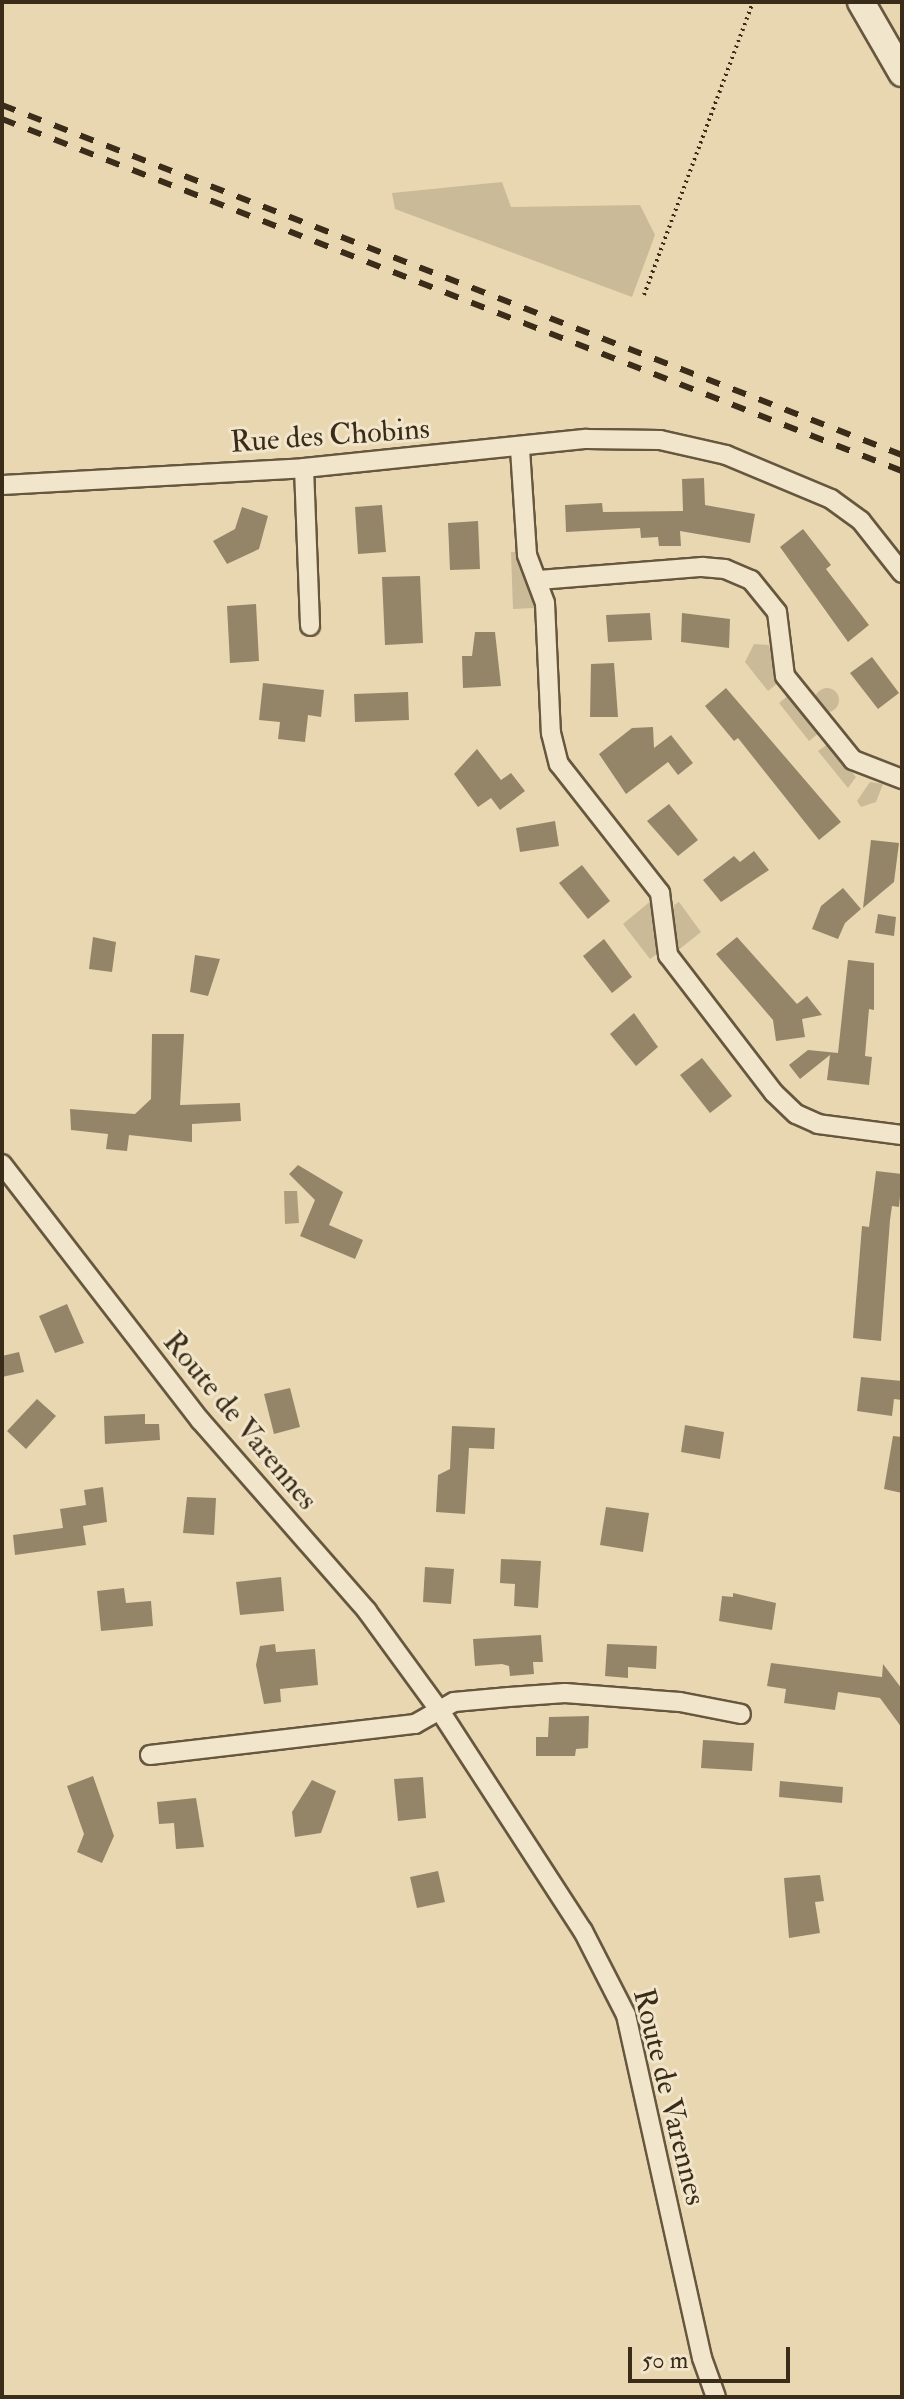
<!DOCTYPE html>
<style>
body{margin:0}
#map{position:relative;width:904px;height:2399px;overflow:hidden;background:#e9d7b1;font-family:"IM FELL Double Pica",serif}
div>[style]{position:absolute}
.green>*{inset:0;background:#cbba97}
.round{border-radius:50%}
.water>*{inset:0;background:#ae9d7d}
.building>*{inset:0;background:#958568}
.path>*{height:4px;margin-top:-2px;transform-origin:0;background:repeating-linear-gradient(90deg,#3a2c18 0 2px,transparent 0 6px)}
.roads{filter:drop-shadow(2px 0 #66573e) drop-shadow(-2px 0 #66573e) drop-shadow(0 2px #66573e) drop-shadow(0 -2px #66573e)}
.street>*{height:18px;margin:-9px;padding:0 9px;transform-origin:9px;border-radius:9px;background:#f1e5cc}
.secondary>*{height:26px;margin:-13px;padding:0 13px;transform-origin:13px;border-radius:13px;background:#f1e5cc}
.rail>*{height:6px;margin-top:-3px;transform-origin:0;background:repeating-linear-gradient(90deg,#3a2c18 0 14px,transparent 0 28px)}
span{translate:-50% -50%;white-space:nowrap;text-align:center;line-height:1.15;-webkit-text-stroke:6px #f1e5cc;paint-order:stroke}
.street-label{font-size:30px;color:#3a2c18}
.frame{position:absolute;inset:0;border:4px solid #3a2c18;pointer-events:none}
.scale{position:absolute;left:628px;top:2347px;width:162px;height:36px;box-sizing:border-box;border:4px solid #3a2c18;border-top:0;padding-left:10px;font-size:24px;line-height:28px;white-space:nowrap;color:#3a2c18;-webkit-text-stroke:6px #f1e5cc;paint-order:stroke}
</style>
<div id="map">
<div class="green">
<div style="clip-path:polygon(502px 182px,511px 207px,640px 205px,655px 235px,632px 297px,395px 209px,392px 193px)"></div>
<div style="clip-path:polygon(511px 552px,517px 552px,535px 608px,513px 609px)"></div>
<div style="clip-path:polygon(754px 644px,769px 645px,779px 682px,768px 691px,745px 662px)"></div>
<div class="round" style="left:815px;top:688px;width:24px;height:24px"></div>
<div style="clip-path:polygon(789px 695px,819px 733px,809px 741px,779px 703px)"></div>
<div style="clip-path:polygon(828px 744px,856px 777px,848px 788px,818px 751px)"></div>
<div style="clip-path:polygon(870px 782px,883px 784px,876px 802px,861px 807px,857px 801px)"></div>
<div style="clip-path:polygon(652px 900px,657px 954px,650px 959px,623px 924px)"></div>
<div style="clip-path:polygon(679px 902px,701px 932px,677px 951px,673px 932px,674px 905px)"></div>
</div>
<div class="water">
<div style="clip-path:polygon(284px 1191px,297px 1191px,299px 1223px,285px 1224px)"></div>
</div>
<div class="building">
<div style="clip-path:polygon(704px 478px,705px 505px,755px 514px,750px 543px,680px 531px,681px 546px,659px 546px,658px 537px,641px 538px,640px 528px,566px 532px,565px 505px,602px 503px,603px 512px,683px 511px,682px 479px)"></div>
<div style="clip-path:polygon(382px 505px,386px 552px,358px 554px,355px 507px)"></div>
<div style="clip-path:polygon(242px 507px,268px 516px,259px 549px,227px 564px,213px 541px,235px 529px)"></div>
<div style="clip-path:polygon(478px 521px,480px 569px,450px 570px,448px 523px)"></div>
<div style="clip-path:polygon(803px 529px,831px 565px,826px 569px,869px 625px,848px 642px,780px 547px)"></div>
<div style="clip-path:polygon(420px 576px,423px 643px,385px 645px,382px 577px)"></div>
<div style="clip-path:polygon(256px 604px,259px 661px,230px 663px,227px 606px)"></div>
<div style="clip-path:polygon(650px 613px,652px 640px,608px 642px,606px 615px)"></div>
<div style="clip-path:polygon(682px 613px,730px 619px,729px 648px,681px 642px)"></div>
<div style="clip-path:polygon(475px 632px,495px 632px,501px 686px,463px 688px,462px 656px,472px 656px)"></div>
<div style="clip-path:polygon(872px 657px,899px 693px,878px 709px,850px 673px)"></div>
<div style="clip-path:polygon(614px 663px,618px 717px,590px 717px,591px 664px)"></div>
<div style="clip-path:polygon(263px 683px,324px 690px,321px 717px,308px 715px,305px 742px,278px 739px,280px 722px,259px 720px)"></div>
<div style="clip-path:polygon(726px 688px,841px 822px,819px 840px,738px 738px,734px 741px,705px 706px)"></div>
<div style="clip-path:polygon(408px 692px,409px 720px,355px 722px,354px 694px)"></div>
<div style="clip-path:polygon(653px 727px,654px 748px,671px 735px,693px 763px,678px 775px,668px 762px,626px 794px,599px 754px,632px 728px)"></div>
<div style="clip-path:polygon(477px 749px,501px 780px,511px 773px,525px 791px,500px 810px,491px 798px,478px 807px,454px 774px)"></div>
<div style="clip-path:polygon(669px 804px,698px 840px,678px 856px,647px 821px)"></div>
<div style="clip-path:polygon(555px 821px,559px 846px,520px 852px,516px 828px)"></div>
<div style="clip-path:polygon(871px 840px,899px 843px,894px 882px,863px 908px)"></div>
<div style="clip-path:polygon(754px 851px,769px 870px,721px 902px,703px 880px,734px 856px,740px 862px)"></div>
<div style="clip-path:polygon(582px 865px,610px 901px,588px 919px,559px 883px)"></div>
<div style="clip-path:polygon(843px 888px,861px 909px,845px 923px,838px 939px,812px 929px,821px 906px)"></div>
<div style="clip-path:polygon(878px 914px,896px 917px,894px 936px,875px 933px)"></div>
<div style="clip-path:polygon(93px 937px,116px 942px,112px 972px,89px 969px)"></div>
<div style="clip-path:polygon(737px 937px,797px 1004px,807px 996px,822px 1015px,802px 1019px,805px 1037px,776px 1041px,773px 1020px,716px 954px)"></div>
<div style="clip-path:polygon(604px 939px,632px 977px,612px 993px,583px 956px)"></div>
<div style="clip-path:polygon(195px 955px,220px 959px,208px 996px,190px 992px)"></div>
<div style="clip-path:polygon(848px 960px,874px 963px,874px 1010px,869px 1009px,865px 1056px,872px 1057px,869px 1085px,827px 1080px,830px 1055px,800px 1079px,789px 1065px,808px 1050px,838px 1053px)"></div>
<div style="clip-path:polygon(634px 1013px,658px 1047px,636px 1066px,610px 1034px)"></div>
<div style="clip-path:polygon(152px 1034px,184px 1034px,180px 1105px,240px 1103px,241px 1121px,192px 1124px,192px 1142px,129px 1135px,127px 1151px,106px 1149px,108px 1134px,71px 1130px,70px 1109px,135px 1114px,151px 1099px)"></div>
<div style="clip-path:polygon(702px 1058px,732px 1096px,710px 1113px,680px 1075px)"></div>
<div style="clip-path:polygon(298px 1165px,343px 1192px,329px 1225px,363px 1240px,355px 1259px,300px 1236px,315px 1200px,289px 1174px)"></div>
<div style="clip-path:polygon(876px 1171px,902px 1174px,899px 1207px,892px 1206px,890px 1220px,881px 1341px,853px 1338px,862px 1226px,869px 1227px)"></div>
<div style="clip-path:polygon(67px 1304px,84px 1343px,55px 1353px,39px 1316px)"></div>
<div style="clip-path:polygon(19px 1352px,24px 1372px,2px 1377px,2px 1356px)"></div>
<div style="clip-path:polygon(861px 1377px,902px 1381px,902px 1400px,894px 1399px,892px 1416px,857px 1411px)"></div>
<div style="clip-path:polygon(290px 1388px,300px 1427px,274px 1434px,264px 1394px)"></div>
<div style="clip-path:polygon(37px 1399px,56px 1416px,26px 1449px,7px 1431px)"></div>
<div style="clip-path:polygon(145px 1414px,145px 1424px,159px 1424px,160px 1440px,105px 1444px,104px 1416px)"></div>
<div style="clip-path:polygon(685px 1425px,724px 1432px,720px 1459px,681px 1452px)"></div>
<div style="clip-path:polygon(452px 1426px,495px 1428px,494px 1449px,469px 1448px,465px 1514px,436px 1512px,438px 1475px,450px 1469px)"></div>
<div style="clip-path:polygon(893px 1436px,902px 1437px,902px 1493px,884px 1489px)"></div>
<div style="clip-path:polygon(103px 1487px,107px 1522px,83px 1526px,86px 1545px,15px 1555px,13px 1535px,63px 1528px,60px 1509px,86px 1505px,84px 1490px)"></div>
<div style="clip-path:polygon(187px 1497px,216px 1498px,214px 1535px,183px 1533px)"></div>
<div style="clip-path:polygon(606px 1507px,649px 1513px,643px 1552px,600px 1545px)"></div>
<div style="clip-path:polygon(501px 1559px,541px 1561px,538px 1608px,514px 1606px,515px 1584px,500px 1583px)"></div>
<div style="clip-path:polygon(425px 1567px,454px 1569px,451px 1604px,423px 1602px)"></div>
<div style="clip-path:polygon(281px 1577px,284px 1611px,240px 1615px,236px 1582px)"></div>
<div style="clip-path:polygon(124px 1588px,126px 1603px,151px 1601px,153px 1626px,101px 1631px,97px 1591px)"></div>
<div style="clip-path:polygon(733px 1593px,776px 1603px,772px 1630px,719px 1621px,722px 1596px,733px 1597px)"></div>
<div style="clip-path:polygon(541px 1635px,543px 1662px,533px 1662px,534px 1674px,510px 1676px,509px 1666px,502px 1664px,475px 1666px,473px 1639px)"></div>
<div style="clip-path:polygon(275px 1644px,276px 1652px,315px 1649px,318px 1685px,280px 1689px,281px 1702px,264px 1704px,256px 1665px,260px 1646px)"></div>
<div style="clip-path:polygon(607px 1644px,657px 1646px,656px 1669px,628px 1667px,628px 1678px,605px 1676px)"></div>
<div style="clip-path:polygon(771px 1663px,882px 1677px,883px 1664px,902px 1689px,902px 1728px,880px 1698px,838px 1692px,835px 1710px,784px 1703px,786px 1689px,767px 1686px)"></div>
<div style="clip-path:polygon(589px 1716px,588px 1748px,576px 1749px,575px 1756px,536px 1756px,536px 1737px,548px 1737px,549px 1717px)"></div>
<div style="clip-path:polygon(703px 1740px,754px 1743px,752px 1771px,701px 1768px)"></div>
<div style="clip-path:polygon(93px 1776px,114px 1836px,102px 1863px,77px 1852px,84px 1834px,67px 1786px)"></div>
<div style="clip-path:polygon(423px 1777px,426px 1818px,398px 1821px,394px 1779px)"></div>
<div style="clip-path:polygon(312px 1780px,336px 1791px,321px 1833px,295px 1837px,292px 1812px)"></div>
<div style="clip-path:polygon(780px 1781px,843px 1787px,842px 1803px,779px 1797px)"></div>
<div style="clip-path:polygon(196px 1798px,204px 1847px,176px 1849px,174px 1823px,159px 1824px,157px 1802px)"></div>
<div style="clip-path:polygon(438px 1871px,445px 1902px,417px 1908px,410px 1877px)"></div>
<div style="clip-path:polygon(820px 1875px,824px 1901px,815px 1902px,820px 1933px,789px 1938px,784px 1878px)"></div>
</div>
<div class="path">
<div style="left:644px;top:295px;width:313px;rotate:-69.6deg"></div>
</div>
<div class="roads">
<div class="street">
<div style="left:520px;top:449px;width:106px;rotate:86.2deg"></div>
<div style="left:527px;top:555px;width:51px;rotate:69.4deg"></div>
<div style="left:545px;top:603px;width:130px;rotate:87.4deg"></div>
<div style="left:551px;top:733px;width:32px;rotate:76deg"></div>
<div style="left:559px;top:764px;width:164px;rotate:51.9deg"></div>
<div style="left:660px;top:893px;width:63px;rotate:82.6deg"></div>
<div style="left:668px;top:955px;width:174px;rotate:52.5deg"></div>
<div style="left:774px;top:1093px;width:30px;rotate:44deg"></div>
<div style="left:796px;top:1114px;width:24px;rotate:24deg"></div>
<div style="left:818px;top:1124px;width:85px;rotate:7.5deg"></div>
<div style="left:304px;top:468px;width:158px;rotate:87.8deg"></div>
<div style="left:2px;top:485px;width:302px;rotate:-3.2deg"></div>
<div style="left:304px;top:468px;width:284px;rotate:-5.9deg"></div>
<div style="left:587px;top:439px;width:73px;rotate:0.8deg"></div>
<div style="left:660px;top:440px;width:68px;rotate:12.8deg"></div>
<div style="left:726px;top:455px;width:114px;rotate:22.7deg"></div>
<div style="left:831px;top:499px;width:37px;rotate:36deg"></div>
<div style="left:861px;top:521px;width:66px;rotate:51.7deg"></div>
<div style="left:539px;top:580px;width:164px;rotate:-4.6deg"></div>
<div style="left:702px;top:567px;width:23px;rotate:5deg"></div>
<div style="left:725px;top:569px;width:28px;rotate:23deg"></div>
<div style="left:751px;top:580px;width:41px;rotate:50.9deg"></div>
<div style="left:777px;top:612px;width:64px;rotate:82.9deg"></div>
<div style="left:785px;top:676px;width:108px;rotate:51deg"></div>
<div style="left:853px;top:760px;width:53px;rotate:21.2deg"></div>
<div style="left:2px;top:1164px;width:324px;rotate:52.3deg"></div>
<div style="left:200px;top:1420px;width:254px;rotate:48.8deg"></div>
<div style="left:367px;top:1611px;width:124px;rotate:53.9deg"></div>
<div style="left:440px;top:1711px;width:262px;rotate:57deg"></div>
<div style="left:583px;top:1931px;width:94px;rotate:62.9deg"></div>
<div style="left:626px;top:2015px;width:351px;rotate:77.5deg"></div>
<div style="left:702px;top:2358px;width:41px;rotate:70.3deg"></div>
<div style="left:150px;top:1755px;width:267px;rotate:-6.7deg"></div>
<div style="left:415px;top:1724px;width:45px;rotate:-29.4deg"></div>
<div style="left:454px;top:1702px;width:55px;rotate:-5.2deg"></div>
<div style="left:509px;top:1697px;width:56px;rotate:-4.1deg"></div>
<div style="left:565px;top:1693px;width:115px;rotate:4.5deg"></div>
<div style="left:680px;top:1702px;width:62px;rotate:11.1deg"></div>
</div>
<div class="secondary">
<div style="left:861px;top:2px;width:82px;rotate:60deg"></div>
</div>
</div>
<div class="rail">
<div style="left:2px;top:105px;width:966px;rotate:21.25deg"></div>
<div style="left:2px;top:119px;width:966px;rotate:21.36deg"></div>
</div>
<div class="street-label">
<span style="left:330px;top:436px;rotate:-4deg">Rue des Chobins</span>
<span style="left:240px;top:1421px;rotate:50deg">Route de Varennes</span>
<span style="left:669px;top:2097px;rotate:76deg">Route de Varennes</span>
</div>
<div class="frame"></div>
<div class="scale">50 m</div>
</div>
